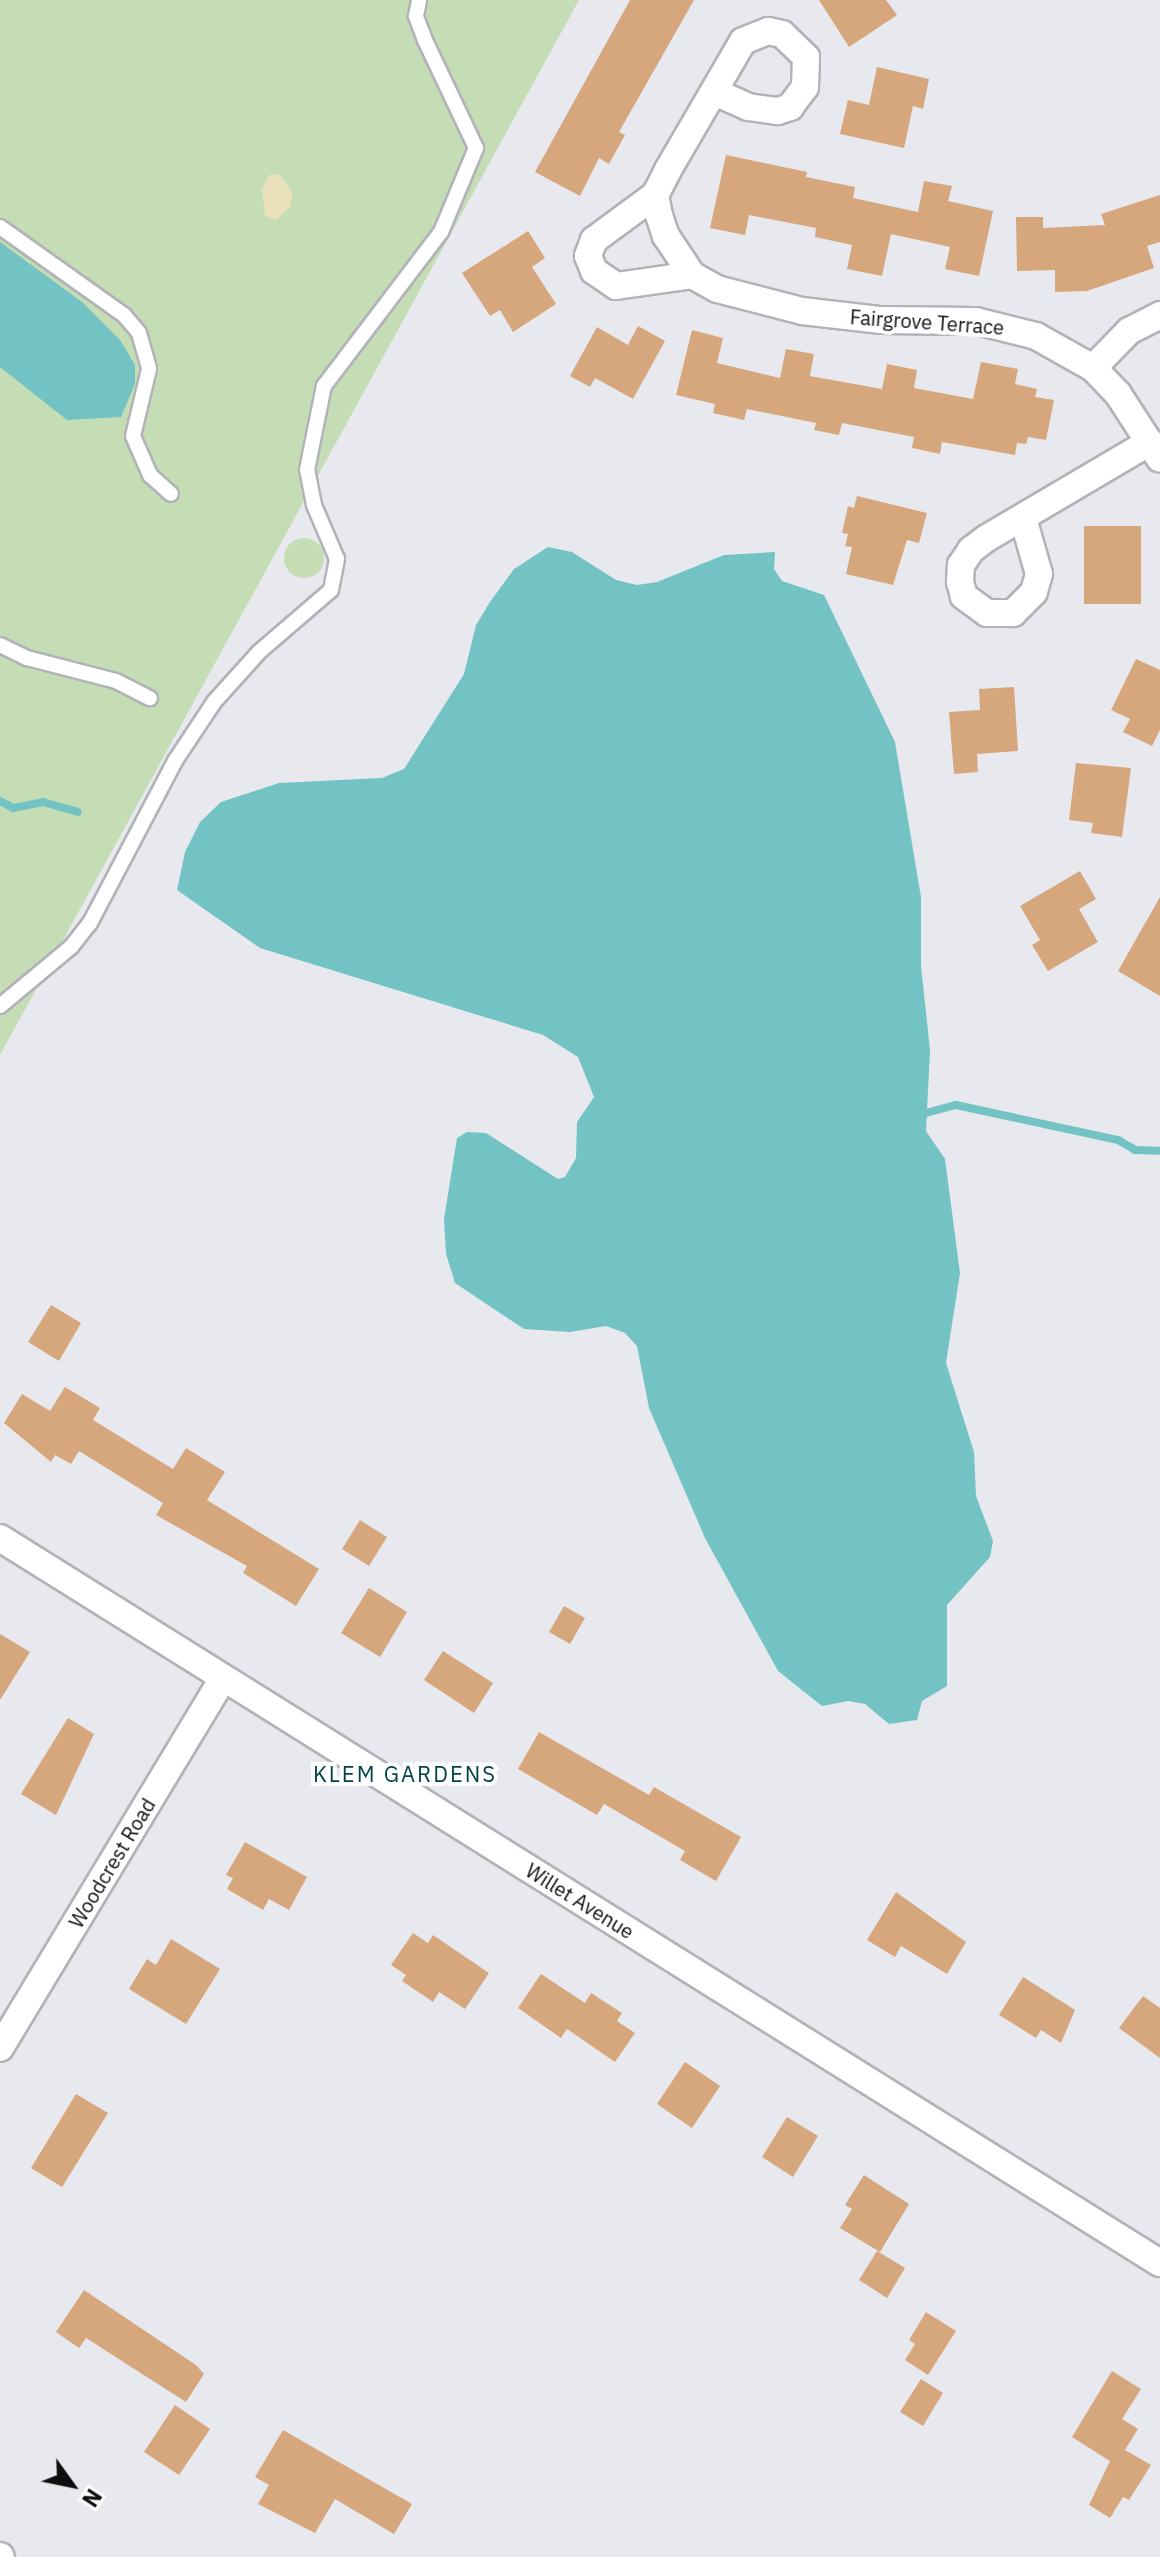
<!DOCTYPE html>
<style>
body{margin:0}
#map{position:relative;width:1160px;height:2557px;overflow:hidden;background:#e7e9ef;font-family:"IBM Plex Sans",sans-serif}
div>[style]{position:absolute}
.green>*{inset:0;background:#c5ddb4}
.round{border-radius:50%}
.sand>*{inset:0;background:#eae0bb}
.water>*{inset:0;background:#73c3c5}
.stream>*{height:8px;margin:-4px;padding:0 4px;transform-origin:4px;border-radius:4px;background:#73c3c5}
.building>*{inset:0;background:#d6a67d}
.roads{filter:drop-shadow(2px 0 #b1b3b8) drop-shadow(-2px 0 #b1b3b8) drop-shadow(0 2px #b1b3b8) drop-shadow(0 -2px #b1b3b8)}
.lane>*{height:14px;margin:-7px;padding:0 7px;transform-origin:7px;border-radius:7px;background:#fff}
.street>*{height:26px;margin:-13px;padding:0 13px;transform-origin:13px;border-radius:13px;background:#fff}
span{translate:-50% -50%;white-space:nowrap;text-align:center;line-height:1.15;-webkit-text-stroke:8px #fff;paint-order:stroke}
.street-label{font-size:20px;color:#0d0e0f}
.neighbourhood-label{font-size:22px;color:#004246;letter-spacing:2px}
.north{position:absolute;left:32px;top:2445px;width:80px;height:80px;-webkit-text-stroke:6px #fff;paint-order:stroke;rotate:123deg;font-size:22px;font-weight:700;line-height:32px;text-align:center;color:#0d0e0f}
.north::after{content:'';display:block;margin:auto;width:28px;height:36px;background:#0d0e0f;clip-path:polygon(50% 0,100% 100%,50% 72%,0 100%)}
</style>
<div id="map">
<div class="green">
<div style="clip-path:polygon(0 0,579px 0,0 1055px)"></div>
<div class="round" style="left:284px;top:538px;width:40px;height:40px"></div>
</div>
<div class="sand">
<div style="clip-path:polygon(279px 174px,293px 193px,290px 207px,276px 220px,265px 216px,262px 190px,269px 175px)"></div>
</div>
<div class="water">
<div style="clip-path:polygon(0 242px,82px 302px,120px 340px,135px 365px,135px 384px,121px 417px,67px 420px,0 367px)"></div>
<div style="clip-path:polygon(548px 547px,572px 552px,616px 580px,637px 585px,657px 582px,724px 555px,775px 552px,774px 569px,782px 581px,824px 595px,895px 742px,921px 897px,921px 966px,930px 1050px,926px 1131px,945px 1159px,960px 1273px,946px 1363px,974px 1452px,976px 1496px,993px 1541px,990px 1557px,947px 1605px,947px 1686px,922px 1701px,917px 1720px,889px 1724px,865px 1704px,848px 1701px,822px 1706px,778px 1671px,705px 1538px,649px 1408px,637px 1346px,625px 1333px,606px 1326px,570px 1332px,524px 1329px,455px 1283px,446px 1254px,444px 1219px,457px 1138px,467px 1132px,486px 1133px,558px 1179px,565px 1177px,576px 1158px,577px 1122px,594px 1097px,578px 1057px,543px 1035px,260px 948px,177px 890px,185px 852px,200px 822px,221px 802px,279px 783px,382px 778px,404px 769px,464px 674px,476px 625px,490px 602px,514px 569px)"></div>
</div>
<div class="stream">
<div style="left:0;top:801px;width:15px;rotate:28deg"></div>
<div style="left:13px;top:808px;width:31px;rotate:-11deg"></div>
<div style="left:43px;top:802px;width:36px;rotate:16deg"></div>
<div style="left:926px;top:1113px;width:31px;rotate:-15deg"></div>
<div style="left:956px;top:1105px;width:166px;rotate:12.2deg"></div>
<div style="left:1118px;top:1140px;width:20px;rotate:30deg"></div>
<div style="left:1135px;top:1150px;width:25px;rotate:2deg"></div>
</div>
<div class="building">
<div style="clip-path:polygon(630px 0,694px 0,619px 132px,625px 135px,609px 164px,599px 158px,580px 196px,535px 172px)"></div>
<div style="clip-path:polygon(819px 0,886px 0,897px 15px,849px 47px)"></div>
<div style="clip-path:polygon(877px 67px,929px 79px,923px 109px,913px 106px,904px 148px,840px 134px,848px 100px,869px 105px)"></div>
<div style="clip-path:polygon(726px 155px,807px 172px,806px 177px,855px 187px,853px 198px,918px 212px,924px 181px,952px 186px,948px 201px,993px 211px,979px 276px,945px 269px,950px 247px,891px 234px,882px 276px,847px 269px,852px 245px,815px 237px,816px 228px,749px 215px,745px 235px,710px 228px)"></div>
<div style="clip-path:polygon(1160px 195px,1160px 242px,1147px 246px,1154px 268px,1087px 291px,1055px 292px,1055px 270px,1017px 271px,1016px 217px,1043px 217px,1043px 228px,1105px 225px,1101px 214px)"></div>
<div style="clip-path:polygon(528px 231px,545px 258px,532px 267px,556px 304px,513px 332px,500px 310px,490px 316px,462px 273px)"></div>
<div style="clip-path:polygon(638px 326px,665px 341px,633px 399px,595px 378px,590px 387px,570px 376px,597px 327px,628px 345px)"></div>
<div style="clip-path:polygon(692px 330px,723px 338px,717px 363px,780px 378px,786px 349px,814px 354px,810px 376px,882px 389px,887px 364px,917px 370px,914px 388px,973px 399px,981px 362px,1018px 369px,1015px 384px,1037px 389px,1035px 397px,1054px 400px,1046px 440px,1028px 437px,1026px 444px,1017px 443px,1015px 455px,942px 442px,940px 454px,912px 448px,914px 437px,842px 423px,839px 435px,814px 430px,816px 423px,747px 409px,744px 420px,713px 413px,715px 404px,676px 395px)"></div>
<div style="clip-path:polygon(857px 496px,927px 513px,919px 543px,907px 540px,893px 585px,846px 574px,852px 547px,845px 546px,848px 534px,842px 533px,848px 506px,854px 508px)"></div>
<div style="clip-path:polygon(1084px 526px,1141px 526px,1141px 604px,1084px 604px)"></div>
<div style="clip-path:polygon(1136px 659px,1160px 670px,1160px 730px,1152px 746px,1123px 732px,1130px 719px,1111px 710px)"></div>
<div style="clip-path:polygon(1014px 687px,1018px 751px,977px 754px,978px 772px,954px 774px,949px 712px,980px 710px,979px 689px)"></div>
<div style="clip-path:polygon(1076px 763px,1131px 768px,1122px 837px,1091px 833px,1093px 823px,1069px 820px)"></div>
<div style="clip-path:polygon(1080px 871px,1096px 899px,1079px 909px,1098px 942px,1048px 971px,1032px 945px,1040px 940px,1020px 906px)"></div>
<div style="clip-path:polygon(1160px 897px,1160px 996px,1118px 971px)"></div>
<div style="clip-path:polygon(51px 1305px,81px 1323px,59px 1361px,28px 1342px)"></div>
<div style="clip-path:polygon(65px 1387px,100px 1408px,93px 1420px,173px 1469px,186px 1448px,225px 1472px,207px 1500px,319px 1569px,296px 1606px,243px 1573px,247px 1566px,156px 1515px,163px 1503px,79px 1451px,71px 1464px,55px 1455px,51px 1462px,4px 1423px,22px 1394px,50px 1411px)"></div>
<div style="clip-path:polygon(360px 1520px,387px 1537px,369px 1566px,342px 1549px)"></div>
<div style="clip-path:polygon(369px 1588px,407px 1612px,380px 1657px,341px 1633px)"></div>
<div style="clip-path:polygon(564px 1606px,585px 1618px,570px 1644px,549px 1632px)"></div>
<div style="clip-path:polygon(0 1634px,30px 1652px,0 1700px)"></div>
<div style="clip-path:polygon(443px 1651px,493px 1683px,474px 1713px,424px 1680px)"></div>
<div style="clip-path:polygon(68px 1718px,94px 1734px,56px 1815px,21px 1794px)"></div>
<div style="clip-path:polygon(539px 1732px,649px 1795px,654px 1787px,741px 1837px,716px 1881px,680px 1860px,685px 1851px,604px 1804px,597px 1815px,518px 1769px)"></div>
<div style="clip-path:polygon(245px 1842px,307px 1877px,289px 1910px,269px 1899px,263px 1910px,227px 1889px,233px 1878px,226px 1875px)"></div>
<div style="clip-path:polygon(896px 1892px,966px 1942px,947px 1974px,901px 1946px,895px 1957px,867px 1940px)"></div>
<div style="clip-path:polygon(413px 1933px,428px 1943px,433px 1935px,489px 1973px,465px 2009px,439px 1992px,433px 2002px,402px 1981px,406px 1975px,391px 1965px)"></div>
<div style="clip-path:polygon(171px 1939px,220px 1969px,186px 2024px,129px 1989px,147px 1959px,156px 1965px)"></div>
<div style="clip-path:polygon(541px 1974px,585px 2003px,591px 1993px,622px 2013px,617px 2021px,635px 2033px,615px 2062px,567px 2029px,561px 2038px,518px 2008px)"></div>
<div style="clip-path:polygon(1023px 1977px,1075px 2010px,1061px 2043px,1041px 2030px,1036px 2038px,999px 2015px)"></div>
<div style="clip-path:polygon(1143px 1996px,1160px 2008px,1160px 2058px,1119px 2028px)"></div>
<div style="clip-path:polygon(685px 2062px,720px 2086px,692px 2128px,657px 2104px)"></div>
<div style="clip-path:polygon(76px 2094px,108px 2113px,62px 2187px,31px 2168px)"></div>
<div style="clip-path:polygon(787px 2117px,818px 2136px,793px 2177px,762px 2157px)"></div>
<div style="clip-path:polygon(864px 2175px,909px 2204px,880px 2252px,840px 2228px,852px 2209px,845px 2205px)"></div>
<div style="clip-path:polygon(877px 2251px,905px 2268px,887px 2298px,859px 2280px)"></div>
<div style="clip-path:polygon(84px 2290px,196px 2365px,204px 2374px,186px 2402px,86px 2338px,79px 2348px,56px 2332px)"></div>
<div style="clip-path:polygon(926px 2312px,956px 2331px,928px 2375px,905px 2360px,915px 2344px,909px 2340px)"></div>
<div style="clip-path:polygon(1112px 2371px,1141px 2389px,1122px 2419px,1138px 2429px,1125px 2450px,1151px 2465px,1129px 2500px,1123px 2497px,1110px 2518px,1089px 2505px,1110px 2461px,1072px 2437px)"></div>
<div style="clip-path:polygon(921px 2379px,943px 2393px,923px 2426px,900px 2412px)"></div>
<div style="clip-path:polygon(175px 2405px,210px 2429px,179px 2475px,144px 2452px)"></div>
<div style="clip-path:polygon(283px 2430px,412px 2504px,394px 2534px,335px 2499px,315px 2533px,258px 2504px,269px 2485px,255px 2477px)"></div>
</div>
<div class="roads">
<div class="lane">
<div style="left:0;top:227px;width:152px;rotate:35.4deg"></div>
<div style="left:124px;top:315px;width:23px;rotate:50deg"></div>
<div style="left:139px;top:333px;width:37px;rotate:74deg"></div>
<div style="left:149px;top:369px;width:69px;rotate:103.4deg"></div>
<div style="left:133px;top:436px;width:43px;rotate:66.4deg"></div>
<div style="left:150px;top:475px;width:28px;rotate:42deg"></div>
<div style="left:0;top:645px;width:30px;rotate:26deg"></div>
<div style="left:27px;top:658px;width:92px;rotate:14.5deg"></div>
<div style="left:116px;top:681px;width:38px;rotate:27deg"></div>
<div style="left:0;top:1006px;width:92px;rotate:-39.7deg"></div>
<div style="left:71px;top:947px;width:31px;rotate:-52deg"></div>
<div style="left:90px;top:923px;width:183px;rotate:-62.3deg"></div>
<div style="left:175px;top:761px;width:71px;rotate:-56.5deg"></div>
<div style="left:214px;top:702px;width:67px;rotate:-48deg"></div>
<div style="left:259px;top:652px;width:95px;rotate:-40.7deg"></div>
<div style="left:331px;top:590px;width:32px;rotate:-79deg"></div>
<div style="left:337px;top:559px;width:59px;rotate:-113.1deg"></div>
<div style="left:314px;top:505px;width:36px;rotate:-101deg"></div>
<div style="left:307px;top:470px;width:86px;rotate:-78.6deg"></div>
<div style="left:324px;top:386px;width:193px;rotate:-52.8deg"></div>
<div style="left:441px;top:232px;width:91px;rotate:-67.4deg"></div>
<div style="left:476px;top:148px;width:119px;rotate:-115.3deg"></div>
<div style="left:425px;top:40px;width:26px;rotate:-111deg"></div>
<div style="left:416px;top:16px;width:16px;rotate:-79deg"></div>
</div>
<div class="street">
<div style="left:717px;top:93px;width:34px;rotate:24deg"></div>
<div style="left:748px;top:107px;width:30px;rotate:8deg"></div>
<div style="left:778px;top:111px;width:13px;rotate:-18deg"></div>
<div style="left:790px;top:107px;width:25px;rotate:-53deg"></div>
<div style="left:805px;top:87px;width:30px;rotate:-88deg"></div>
<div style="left:806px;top:57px;width:33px;rotate:-136deg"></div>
<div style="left:782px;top:34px;width:14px;rotate:-168deg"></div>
<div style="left:768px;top:31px;width:27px;rotate:158deg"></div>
<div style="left:743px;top:41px;width:149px;rotate:120.2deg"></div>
<div style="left:668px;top:170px;width:28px;rotate:117deg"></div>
<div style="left:655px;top:195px;width:20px;rotate:79deg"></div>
<div style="left:659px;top:215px;width:22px;rotate:72deg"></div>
<div style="left:666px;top:236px;width:47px;rotate:56.3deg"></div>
<div style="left:692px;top:275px;width:29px;rotate:29deg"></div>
<div style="left:717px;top:289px;width:88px;rotate:14.5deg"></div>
<div style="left:802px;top:311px;width:80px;rotate:6.5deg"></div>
<div style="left:881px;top:320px;width:95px;rotate:0.6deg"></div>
<div style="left:976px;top:321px;width:62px;rotate:14deg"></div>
<div style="left:1036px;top:336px;width:65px;rotate:29.3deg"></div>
<div style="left:1093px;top:368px;width:36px;rotate:46deg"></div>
<div style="left:1118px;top:394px;width:77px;rotate:57.1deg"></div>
<div style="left:655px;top:195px;width:76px;rotate:143.6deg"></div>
<div style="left:594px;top:240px;width:17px;rotate:111deg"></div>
<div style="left:588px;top:256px;width:16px;rotate:68deg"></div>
<div style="left:594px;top:271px;width:27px;rotate:34deg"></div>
<div style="left:616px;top:286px;width:77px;rotate:-8.2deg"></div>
<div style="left:1093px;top:368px;width:52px;rotate:-45.8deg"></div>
<div style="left:1129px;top:331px;width:35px;rotate:-27deg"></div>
<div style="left:1023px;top:518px;width:58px;rotate:74.1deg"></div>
<div style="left:1039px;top:574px;width:19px;rotate:106deg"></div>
<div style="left:1034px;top:592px;width:30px;rotate:135deg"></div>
<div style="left:1013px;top:613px;width:26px;rotate:180deg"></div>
<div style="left:987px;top:613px;width:29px;rotate:-144deg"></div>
<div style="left:964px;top:596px;width:15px;rotate:-106deg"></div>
<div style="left:960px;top:582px;width:17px;rotate:-87deg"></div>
<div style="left:961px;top:565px;width:18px;rotate:-56deg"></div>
<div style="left:971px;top:550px;width:20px;rotate:-37deg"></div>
<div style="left:987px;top:538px;width:189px;rotate:-30.5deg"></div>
<div style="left:0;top:1538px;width:1368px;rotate:32.01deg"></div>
<div style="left:0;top:2048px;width:431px;rotate:-58.9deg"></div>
<div style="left:0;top:2556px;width:1px;rotate:45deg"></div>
</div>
</div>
<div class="street-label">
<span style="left:927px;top:322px;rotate:4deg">Fairgrove Terrace</span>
<span style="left:112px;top:1863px;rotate:-59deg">Woodcrest Road</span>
<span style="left:580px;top:1901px;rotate:32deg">Willet Avenue</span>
</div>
<div class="neighbourhood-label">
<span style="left:405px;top:1774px">KLEM GARDENS</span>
</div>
<div class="north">N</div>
</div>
